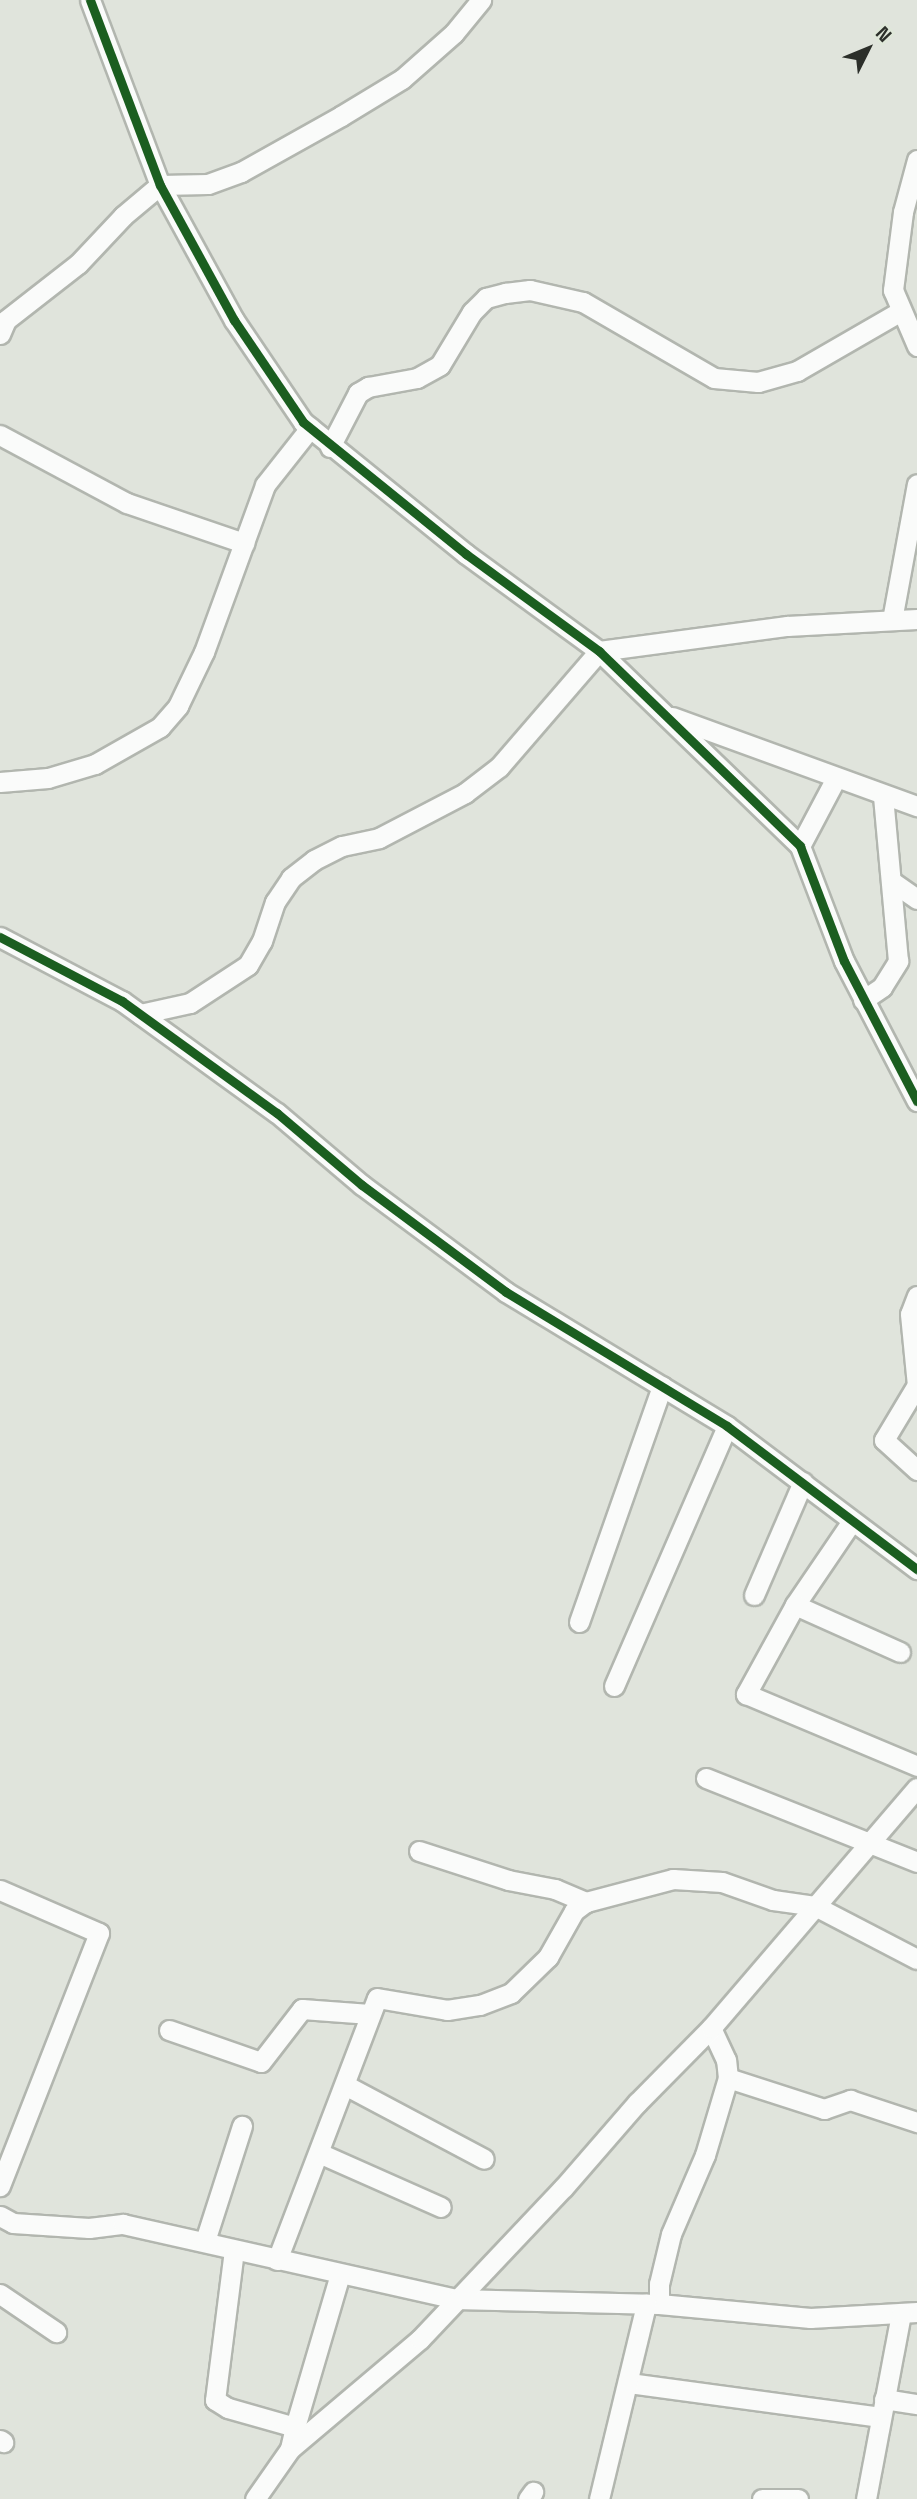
<!DOCTYPE html>
<style>
body{margin:0}
#map{position:relative;width:917px;height:2499px;overflow:hidden;background:#e0e4dc;font-family:"Space Grotesk",sans-serif}
div>[style]{position:absolute}
.roads{filter:drop-shadow(2px 0 #b2b6af) drop-shadow(-2px 0 #b2b6af) drop-shadow(0 2px #b2b6af) drop-shadow(0 -2px #b2b6af)}
.street>*{height:19px;margin:-9.5px;padding:0 9.5px;transform-origin:9.5px;border-radius:9.5px;background:#fafbfa}
.cycleway>*{height:9px;margin:-4.5px;padding:0 4.5px;transform-origin:4.5px;border-radius:4.5px;background:#1b5e20}
span{translate:-50% -50%;white-space:nowrap;text-align:center;line-height:1.15;-webkit-text-stroke:5px #dfe7d9;paint-order:stroke}
.north{position:absolute;left:833px;top:14px;width:70px;height:70px;-webkit-text-stroke:5px #dfe7d9;paint-order:stroke;rotate:47deg;font-size:19px;font-weight:700;line-height:28px;text-align:center;color:#2c2f2a}
.north::after{content:'';display:block;margin:auto;width:24px;height:32px;background:#2c2f2a;clip-path:polygon(50% 0,100% 100%,50% 72%,0 100%)}
</style>
<div id="map">
<div class="roads">
<div class="street">
<div style="left:90px;top:0;width:198px;rotate:69.3deg"></div>
<div style="left:160px;top:185px;width:154px;rotate:61.3deg"></div>
<div style="left:234px;top:320px;width:123px;rotate:55.9deg"></div>
<div style="left:303px;top:422px;width:210px;rotate:39deg"></div>
<div style="left:466px;top:554px;width:165px;rotate:36.1deg"></div>
<div style="left:599px;top:651px;width:280px;rotate:44.1deg"></div>
<div style="left:800px;top:846px;width:123px;rotate:69.1deg"></div>
<div style="left:844px;top:961px;width:158px;rotate:62.5deg"></div>
<div style="left:917px;top:160px;width:54px;rotate:105.1deg"></div>
<div style="left:903px;top:212px;width:79px;rotate:97.3deg"></div>
<div style="left:893px;top:290px;width:61px;rotate:66.8deg"></div>
<div style="left:0;top:334px;width:15px;rotate:-67deg"></div>
<div style="left:6px;top:320px;width:91px;rotate:-37.9deg"></div>
<div style="left:78px;top:264px;width:66px;rotate:-46.8deg"></div>
<div style="left:123px;top:216px;width:48px;rotate:-40deg"></div>
<div style="left:160px;top:185px;width:48px;rotate:-1.2deg"></div>
<div style="left:208px;top:184px;width:35px;rotate:-20deg"></div>
<div style="left:241px;top:172px;width:115px;rotate:-29.2deg"></div>
<div style="left:341px;top:116px;width:71px;rotate:-31.2deg"></div>
<div style="left:402px;top:79px;width:69px;rotate:-41.5deg"></div>
<div style="left:454px;top:33px;width:43px;rotate:-50.7deg"></div>
<div style="left:0;top:435px;width:144px;rotate:28.2deg"></div>
<div style="left:127px;top:503px;width:124px;rotate:18.9deg"></div>
<div style="left:330px;top:447px;width:61px;rotate:-62.6deg"></div>
<div style="left:358px;top:393px;width:12px;rotate:-31deg"></div>
<div style="left:368px;top:387px;width:50px;rotate:-10.4deg"></div>
<div style="left:417px;top:378px;width:26px;rotate:-29deg"></div>
<div style="left:440px;top:365px;width:62px;rotate:-58.9deg"></div>
<div style="left:472px;top:312px;width:20px;rotate:-45deg"></div>
<div style="left:486px;top:298px;width:20px;rotate:-15deg"></div>
<div style="left:505px;top:293px;width:25px;rotate:-7deg"></div>
<div style="left:530px;top:290px;width:54px;rotate:12.8deg"></div>
<div style="left:583px;top:302px;width:151px;rotate:30.1deg"></div>
<div style="left:714px;top:378px;width:44px;rotate:5.2deg"></div>
<div style="left:758px;top:382px;width:41px;rotate:-15.8deg"></div>
<div style="left:797px;top:371px;width:120px;rotate:-30deg"></div>
<div style="left:892px;top:620px;width:138px;rotate:-79.6deg"></div>
<div style="left:672px;top:717px;width:261px;rotate:20deg"></div>
<div style="left:0;top:782px;width:48px;rotate:-4.8deg"></div>
<div style="left:48px;top:778px;width:49px;rotate:-16.6deg"></div>
<div style="left:95px;top:764px;width:75px;rotate:-29.6deg"></div>
<div style="left:160px;top:727px;width:28px;rotate:-49deg"></div>
<div style="left:178px;top:706px;width:60px;rotate:-64.3deg"></div>
<div style="left:204px;top:652px;width:178px;rotate:-69.9deg"></div>
<div style="left:265px;top:485px;width:73px;rotate:-51.7deg"></div>
<div style="left:800px;top:846px;width:75px;rotate:-62.1deg"></div>
<div style="left:894px;top:883px;width:28px;rotate:35deg"></div>
<div style="left:0;top:937px;width:138px;rotate:27.7deg"></div>
<div style="left:122px;top:1001px;width:191px;rotate:35.9deg"></div>
<div style="left:277px;top:1113px;width:111px;rotate:40.3deg"></div>
<div style="left:362px;top:1185px;width:179px;rotate:36.6deg"></div>
<div style="left:506px;top:1292px;width:258px;rotate:31.2deg"></div>
<div style="left:727px;top:1426px;width:238px;rotate:37deg"></div>
<div style="left:863px;top:1000px;width:23px;rotate:-34deg"></div>
<div style="left:882px;top:987px;width:31px;rotate:-58deg"></div>
<div style="left:898px;top:961px;width:167px;rotate:-95.2deg"></div>
<div style="left:140px;top:1014px;width:51px;rotate:-12.4deg"></div>
<div style="left:190px;top:1003px;width:69px;rotate:-33.2deg"></div>
<div style="left:248px;top:965px;width:28px;rotate:-60deg"></div>
<div style="left:262px;top:941px;width:41px;rotate:-71.6deg"></div>
<div style="left:275px;top:902px;width:29px;rotate:-56deg"></div>
<div style="left:291px;top:878px;width:29px;rotate:-38deg"></div>
<div style="left:314px;top:860px;width:31px;rotate:-27deg"></div>
<div style="left:342px;top:846px;width:38px;rotate:-12deg"></div>
<div style="left:379px;top:838px;width:97px;rotate:-27.6deg"></div>
<div style="left:465px;top:793px;width:43px;rotate:-37.4deg"></div>
<div style="left:499px;top:767px;width:153px;rotate:-49.2deg"></div>
<div style="left:599px;top:651px;width:190px;rotate:-7.6deg"></div>
<div style="left:787px;top:626px;width:130px;rotate:-3.1deg"></div>
<div style="left:917px;top:1296px;width:19px;rotate:111deg"></div>
<div style="left:910px;top:1314px;width:71px;rotate:84.4deg"></div>
<div style="left:917px;top:1385px;width:64px;rotate:121deg"></div>
<div style="left:884px;top:1440px;width:45px;rotate:42.3deg"></div>
<div style="left:852px;top:1521px;width:102px;rotate:124.2deg"></div>
<div style="left:795px;top:1605px;width:102px;rotate:118.8deg"></div>
<div style="left:746px;top:1694px;width:186px;rotate:22.8deg"></div>
<div style="left:754px;top:1595px;width:123px;rotate:-66.6deg"></div>
<div style="left:795px;top:1605px;width:115px;rotate:24.1deg"></div>
<div style="left:579px;top:1622px;width:250px;rotate:-70.6deg"></div>
<div style="left:614px;top:1686px;width:283px;rotate:-66.5deg"></div>
<div style="left:706px;top:1778px;width:227px;rotate:21.7deg"></div>
<div style="left:419px;top:1851px;width:94px;rotate:18deg"></div>
<div style="left:508px;top:1880px;width:48px;rotate:10.8deg"></div>
<div style="left:555px;top:1889px;width:34px;rotate:23deg"></div>
<div style="left:0;top:1890px;width:108px;rotate:23.5deg"></div>
<div style="left:99px;top:1933px;width:272px;rotate:111.4deg"></div>
<div style="left:169px;top:2030px;width:97px;rotate:19.2deg"></div>
<div style="left:261px;top:2062px;width:67px;rotate:-52.3deg"></div>
<div style="left:302px;top:2009px;width:68px;rotate:4.2deg"></div>
<div style="left:728px;top:2078px;width:101px;rotate:17.9deg"></div>
<div style="left:824px;top:2109px;width:28px;rotate:-19deg"></div>
<div style="left:850px;top:2100px;width:71px;rotate:18.2deg"></div>
<div style="left:345px;top:2085px;width:157px;rotate:28deg"></div>
<div style="left:319px;top:2153px;width:133px;rotate:23.9deg"></div>
<div style="left:0;top:2216px;width:15px;rotate:28deg"></div>
<div style="left:13px;top:2223px;width:76px;rotate:3.8deg"></div>
<div style="left:89px;top:2228px;width:34px;rotate:-7deg"></div>
<div style="left:123px;top:2224px;width:340px;rotate:12.7deg"></div>
<div style="left:455px;top:2299px;width:204px;rotate:1.4deg"></div>
<div style="left:659px;top:2304px;width:152px;rotate:5.3deg"></div>
<div style="left:810px;top:2318px;width:107px;rotate:-3.2deg"></div>
<div style="left:205px;top:2241px;width:121px;rotate:-72.2deg"></div>
<div style="left:234px;top:2250px;width:151px;rotate:97.2deg"></div>
<div style="left:215px;top:2400px;width:15px;rotate:32deg"></div>
<div style="left:228px;top:2408px;width:70px;rotate:15.8deg"></div>
<div style="left:295px;top:2427px;width:23px;rotate:103deg"></div>
<div style="left:277px;top:2260px;width:280px;rotate:-69.1deg"></div>
<div style="left:377px;top:1998px;width:71px;rotate:9.7deg"></div>
<div style="left:447px;top:2010px;width:33px;rotate:-9deg"></div>
<div style="left:480px;top:2005px;width:33px;rotate:-21deg"></div>
<div style="left:511px;top:1993px;width:52px;rotate:-44.2deg"></div>
<div style="left:548px;top:1957px;width:53px;rotate:-60.5deg"></div>
<div style="left:574px;top:1911px;width:15px;rotate:-37deg"></div>
<div style="left:586px;top:1902px;width:90px;rotate:-14.8deg"></div>
<div style="left:673px;top:1879px;width:49px;rotate:3.5deg"></div>
<div style="left:722px;top:1882px;width:54px;rotate:19.4deg"></div>
<div style="left:773px;top:1900px;width:42px;rotate:8.1deg"></div>
<div style="left:815px;top:1906px;width:115px;rotate:27.5deg"></div>
<div style="left:0;top:2294px;width:68px;rotate:34.2deg"></div>
<div style="left:659px;top:2304px;width:20px;rotate:-90deg"></div>
<div style="left:659px;top:2284px;width:51px;rotate:-76.5deg"></div>
<div style="left:671px;top:2234px;width:86px;rotate:-66.7deg"></div>
<div style="left:705px;top:2155px;width:80px;rotate:-73.4deg"></div>
<div style="left:728px;top:2078px;width:18px;rotate:-96deg"></div>
<div style="left:726px;top:2060px;width:35px;rotate:-115deg"></div>
<div style="left:629px;top:2383px;width:254px;rotate:7.7deg"></div>
<div style="left:884px;top:2399px;width:33px;rotate:9deg"></div>
<div style="left:295px;top:2427px;width:159px;rotate:-73.6deg"></div>
<div style="left:0;top:2440px;width:4px;rotate:34deg"></div>
<div style="left:255px;top:2499px;width:61px;rotate:-55deg"></div>
<div style="left:290px;top:2449px;width:170px;rotate:-40.2deg"></div>
<div style="left:420px;top:2339px;width:208px;rotate:-46.6deg"></div>
<div style="left:563px;top:2188px;width:113px;rotate:-49deg"></div>
<div style="left:637px;top:2103px;width:105px;rotate:-45.4deg"></div>
<div style="left:711px;top:2028px;width:316px;rotate:-49.4deg"></div>
<div style="left:528px;top:2499px;width:9px;rotate:-54deg"></div>
<div style="left:599px;top:2499px;width:201px;rotate:-76.4deg"></div>
<div style="left:762px;top:2499px;width:36px"></div>
<div style="left:866px;top:2499px;width:189px;rotate:-79.3deg"></div>
</div>
</div>
<div class="cycleway">
<div style="left:90px;top:0;width:198px;rotate:69.3deg"></div>
<div style="left:160px;top:185px;width:154px;rotate:61.3deg"></div>
<div style="left:234px;top:320px;width:123px;rotate:55.9deg"></div>
<div style="left:303px;top:422px;width:210px;rotate:39deg"></div>
<div style="left:466px;top:554px;width:165px;rotate:36.1deg"></div>
<div style="left:599px;top:651px;width:280px;rotate:44.1deg"></div>
<div style="left:800px;top:846px;width:123px;rotate:69.1deg"></div>
<div style="left:844px;top:961px;width:158px;rotate:62.5deg"></div>
<div style="left:0;top:937px;width:138px;rotate:27.7deg"></div>
<div style="left:122px;top:1001px;width:191px;rotate:35.9deg"></div>
<div style="left:277px;top:1113px;width:111px;rotate:40.3deg"></div>
<div style="left:362px;top:1185px;width:179px;rotate:36.6deg"></div>
<div style="left:506px;top:1292px;width:258px;rotate:31.2deg"></div>
<div style="left:727px;top:1426px;width:238px;rotate:37deg"></div>
</div>
<div class="north">N</div>
</div>
